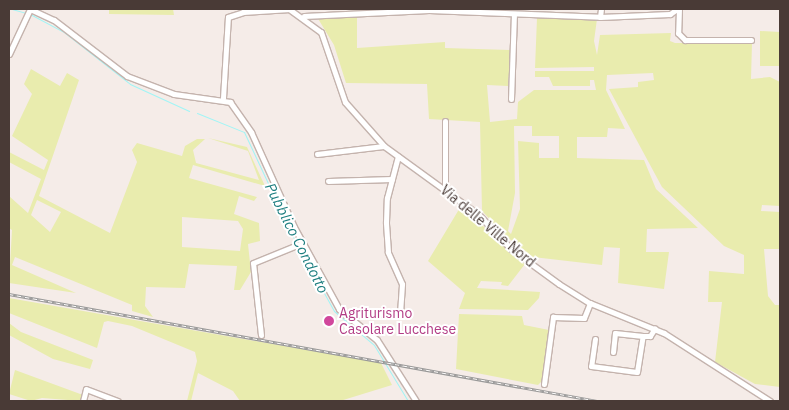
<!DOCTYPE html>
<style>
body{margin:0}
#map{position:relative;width:789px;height:410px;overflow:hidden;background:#f5ece8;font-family:"IBM Plex Sans",sans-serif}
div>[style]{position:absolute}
.green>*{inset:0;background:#e9ecae}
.stream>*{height:1px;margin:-0.5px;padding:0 0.5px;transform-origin:0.5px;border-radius:0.5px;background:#a0f5f6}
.roads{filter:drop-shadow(1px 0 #c4b3ad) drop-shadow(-1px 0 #c4b3ad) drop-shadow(0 1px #c4b3ad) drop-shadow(0 -1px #c4b3ad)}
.minor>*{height:5px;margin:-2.5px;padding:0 2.5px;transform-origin:2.5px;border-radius:2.5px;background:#fff}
.rail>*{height:3px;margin-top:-1.5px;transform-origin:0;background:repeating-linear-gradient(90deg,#fff 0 4px,#989898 0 8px);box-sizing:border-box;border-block:1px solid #989898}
.dots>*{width:14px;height:14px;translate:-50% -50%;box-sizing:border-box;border:2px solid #fff;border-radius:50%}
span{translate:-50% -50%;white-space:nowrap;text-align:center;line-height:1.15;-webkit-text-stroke:4px #fff;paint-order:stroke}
.street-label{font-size:14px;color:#493a36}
.hotel-label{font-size:14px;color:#b23c85}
.left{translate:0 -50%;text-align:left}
.water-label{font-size:15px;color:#1f7f81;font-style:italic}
.frame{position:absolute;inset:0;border:10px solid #493a36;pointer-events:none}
</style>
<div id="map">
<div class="green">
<div style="clip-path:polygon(109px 9px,173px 9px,174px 15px,109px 14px)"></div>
<div style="clip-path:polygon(evenodd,357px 15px,357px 48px,445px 42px,445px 48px,511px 50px,508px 86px,487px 85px,490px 122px,517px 119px,518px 102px,534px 90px,596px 90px,594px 80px,590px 80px,590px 86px,553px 86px,549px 77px,535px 77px,535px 71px,594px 71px,594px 67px,535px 68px,537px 18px,597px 19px,594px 41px,597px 55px,600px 35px,671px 33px,670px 41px,675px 43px,752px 43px,751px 79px,770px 77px,780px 82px,780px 206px,762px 205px,761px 211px,780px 212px,780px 249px,764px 249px,768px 296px,775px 305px,780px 305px,780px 387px,755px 384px,715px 362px,722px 302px,708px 302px,709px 271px,744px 274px,744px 255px,724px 246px,662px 187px,609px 89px,638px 87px,638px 82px,654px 80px,653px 73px,607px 75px,606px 90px,625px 129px,608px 128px,607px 137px,577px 137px,577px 158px,644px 160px,656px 189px,698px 228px,647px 229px,646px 252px,669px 252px,664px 289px,618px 283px,620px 248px,604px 247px,602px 265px,533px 257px,507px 237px,482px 211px,480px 122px,429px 119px,427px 84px,346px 83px,334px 45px,317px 17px,357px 15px,514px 126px,532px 126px,532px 136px,559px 136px,559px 158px,539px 158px,539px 143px,518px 141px,520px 209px,511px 234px,508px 231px,515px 193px,514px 126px)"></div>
<div style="clip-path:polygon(760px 31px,780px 32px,780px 66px,760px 66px)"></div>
<div style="clip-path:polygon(evenodd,31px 69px,60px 86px,67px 73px,79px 80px,39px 196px,110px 233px,137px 162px,132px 150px,137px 143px,182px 156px,185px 146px,197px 139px,205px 139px,193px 150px,196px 163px,259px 180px,248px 151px,208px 138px,247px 147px,265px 186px,193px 165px,189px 178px,257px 197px,254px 201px,239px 196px,234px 214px,259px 223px,260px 241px,248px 244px,251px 272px,240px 290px,234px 290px,237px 266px,189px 264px,185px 288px,146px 287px,145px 306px,153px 317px,132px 311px,132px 305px,15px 257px,12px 265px,76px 293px,9px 283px,12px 230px,9px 228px,9px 196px,28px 213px,41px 179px,9px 162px,9px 152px,44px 170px,48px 160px,12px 136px,32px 94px,24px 84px,31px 69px,37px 200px,61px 212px,50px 232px,31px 215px,37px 200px,31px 69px,182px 217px,238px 221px,243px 229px,240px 251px,182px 247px,182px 217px)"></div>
<div style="clip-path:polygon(461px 206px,525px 264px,508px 286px,501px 285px,502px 282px,481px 281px,477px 288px,540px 292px,539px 298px,528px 310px,459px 309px,465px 293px,428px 261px)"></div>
<div style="clip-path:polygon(9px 298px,381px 363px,392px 385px,340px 401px,240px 401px,233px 391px,198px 373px,191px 401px,187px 401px,197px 361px,195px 352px,132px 326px,108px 321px,104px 322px,97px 348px,9px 313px)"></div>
<div style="clip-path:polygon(459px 314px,522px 316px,524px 325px,549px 330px,542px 381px,538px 385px,456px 369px)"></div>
<div style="clip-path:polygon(9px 323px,21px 332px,93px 360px,90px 369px,53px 359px,9px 335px)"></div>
<div style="clip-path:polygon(15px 370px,83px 395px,81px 401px,42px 398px,31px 401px,9px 394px)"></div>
</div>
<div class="stream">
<div style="left:12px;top:9px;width:15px;rotate:16deg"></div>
<div style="left:30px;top:14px;width:38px;rotate:28deg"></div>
<div style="left:64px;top:32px;width:84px;rotate:38.2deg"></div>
<div style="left:130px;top:84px;width:65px;rotate:24.6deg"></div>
<div style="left:197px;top:113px;width:51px;rotate:22deg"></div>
<div style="left:244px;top:132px;width:123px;rotate:64.9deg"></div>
<div style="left:298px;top:246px;width:74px;rotate:61deg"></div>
<div style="left:334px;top:311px;width:52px;rotate:40.4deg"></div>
<div style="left:374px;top:345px;width:66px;rotate:58.7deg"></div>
</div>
<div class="roads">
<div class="minor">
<div style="left:30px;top:9px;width:26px;rotate:25deg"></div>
<div style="left:54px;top:20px;width:92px;rotate:37.5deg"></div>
<div style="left:127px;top:76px;width:50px;rotate:21deg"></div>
<div style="left:174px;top:94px;width:57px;rotate:8.1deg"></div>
<div style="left:230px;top:102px;width:37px;rotate:55deg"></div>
<div style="left:251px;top:132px;width:104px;rotate:65.6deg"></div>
<div style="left:294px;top:227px;width:94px;rotate:61.2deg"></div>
<div style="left:339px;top:309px;width:49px;rotate:39.2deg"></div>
<div style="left:377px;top:340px;width:72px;rotate:57.4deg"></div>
<div style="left:289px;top:9px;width:39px;rotate:36deg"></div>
<div style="left:321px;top:32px;width:74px;rotate:71.1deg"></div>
<div style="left:345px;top:102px;width:59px;rotate:48.4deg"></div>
<div style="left:384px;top:146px;width:117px;rotate:36deg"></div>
<div style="left:479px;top:215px;width:47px;rotate:46.7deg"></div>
<div style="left:511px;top:249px;width:59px;rotate:36.1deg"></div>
<div style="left:559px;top:284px;width:36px;rotate:32deg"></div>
<div style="left:590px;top:303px;width:80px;rotate:22.1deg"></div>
<div style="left:664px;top:333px;width:126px;rotate:32.7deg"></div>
<div style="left:679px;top:9px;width:24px;rotate:92deg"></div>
<div style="left:678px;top:33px;width:10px;rotate:45deg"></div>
<div style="left:685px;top:40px;width:66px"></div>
<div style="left:304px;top:16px;width:125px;rotate:-2.7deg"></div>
<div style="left:429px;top:10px;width:171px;rotate:2.3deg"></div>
<div style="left:600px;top:17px;width:70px;rotate:-2.5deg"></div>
<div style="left:670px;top:14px;width:9px;rotate:-36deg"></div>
<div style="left:600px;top:17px;width:8px;rotate:-83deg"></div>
<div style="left:9px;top:54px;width:50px;rotate:-65deg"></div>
<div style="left:223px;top:98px;width:81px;rotate:-86.5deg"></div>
<div style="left:228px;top:17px;width:16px;rotate:-18deg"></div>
<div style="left:243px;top:12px;width:47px;rotate:-3.7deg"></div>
<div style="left:511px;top:99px;width:85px;rotate:-88deg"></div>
<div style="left:317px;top:154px;width:67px;rotate:-6.8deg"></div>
<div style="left:328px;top:181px;width:64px;rotate:-1.8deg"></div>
<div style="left:445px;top:189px;width:68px;rotate:-90deg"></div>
<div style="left:345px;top:315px;width:55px;rotate:-2.1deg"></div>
<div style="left:400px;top:313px;width:29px;rotate:-86deg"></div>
<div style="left:402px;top:284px;width:35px;rotate:-114deg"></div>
<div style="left:388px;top:252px;width:30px;rotate:-94deg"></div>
<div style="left:386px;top:222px;width:24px;rotate:-88deg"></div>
<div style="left:387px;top:198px;width:43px;rotate:-75.3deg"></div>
<div style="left:261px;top:335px;width:72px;rotate:-96.3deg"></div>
<div style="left:253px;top:263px;width:53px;rotate:-22.2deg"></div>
<div style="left:595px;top:339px;width:27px;rotate:98deg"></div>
<div style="left:591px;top:366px;width:46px;rotate:7.4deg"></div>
<div style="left:637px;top:372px;width:36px;rotate:-81deg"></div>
<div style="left:643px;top:336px;width:7px"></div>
<div style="left:650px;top:336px;width:9px;rotate:-58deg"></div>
<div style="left:613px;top:352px;width:19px;rotate:-84deg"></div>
<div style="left:615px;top:333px;width:28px;rotate:6deg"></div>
<div style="left:544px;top:384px;width:68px;rotate:-82.3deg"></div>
<div style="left:553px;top:317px;width:31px;rotate:2deg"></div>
<div style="left:584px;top:318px;width:16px;rotate:-68deg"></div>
<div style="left:83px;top:401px;width:12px;rotate:-76deg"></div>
<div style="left:86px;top:389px;width:34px;rotate:21deg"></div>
</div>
</div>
<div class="rail">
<div style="left:9px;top:294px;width:599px;rotate:10.3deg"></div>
</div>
<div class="dots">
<div style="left:329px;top:321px;background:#d1479c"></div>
</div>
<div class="street-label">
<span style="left:488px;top:226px;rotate:40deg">Via delle Ville Nord</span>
</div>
<div class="hotel-label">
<span class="left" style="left:339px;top:321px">Agriturismo<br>Casolare Lucchese</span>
</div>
<div class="water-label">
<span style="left:297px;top:238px;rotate:63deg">Pubblico Condotto</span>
</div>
<div class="frame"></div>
</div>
